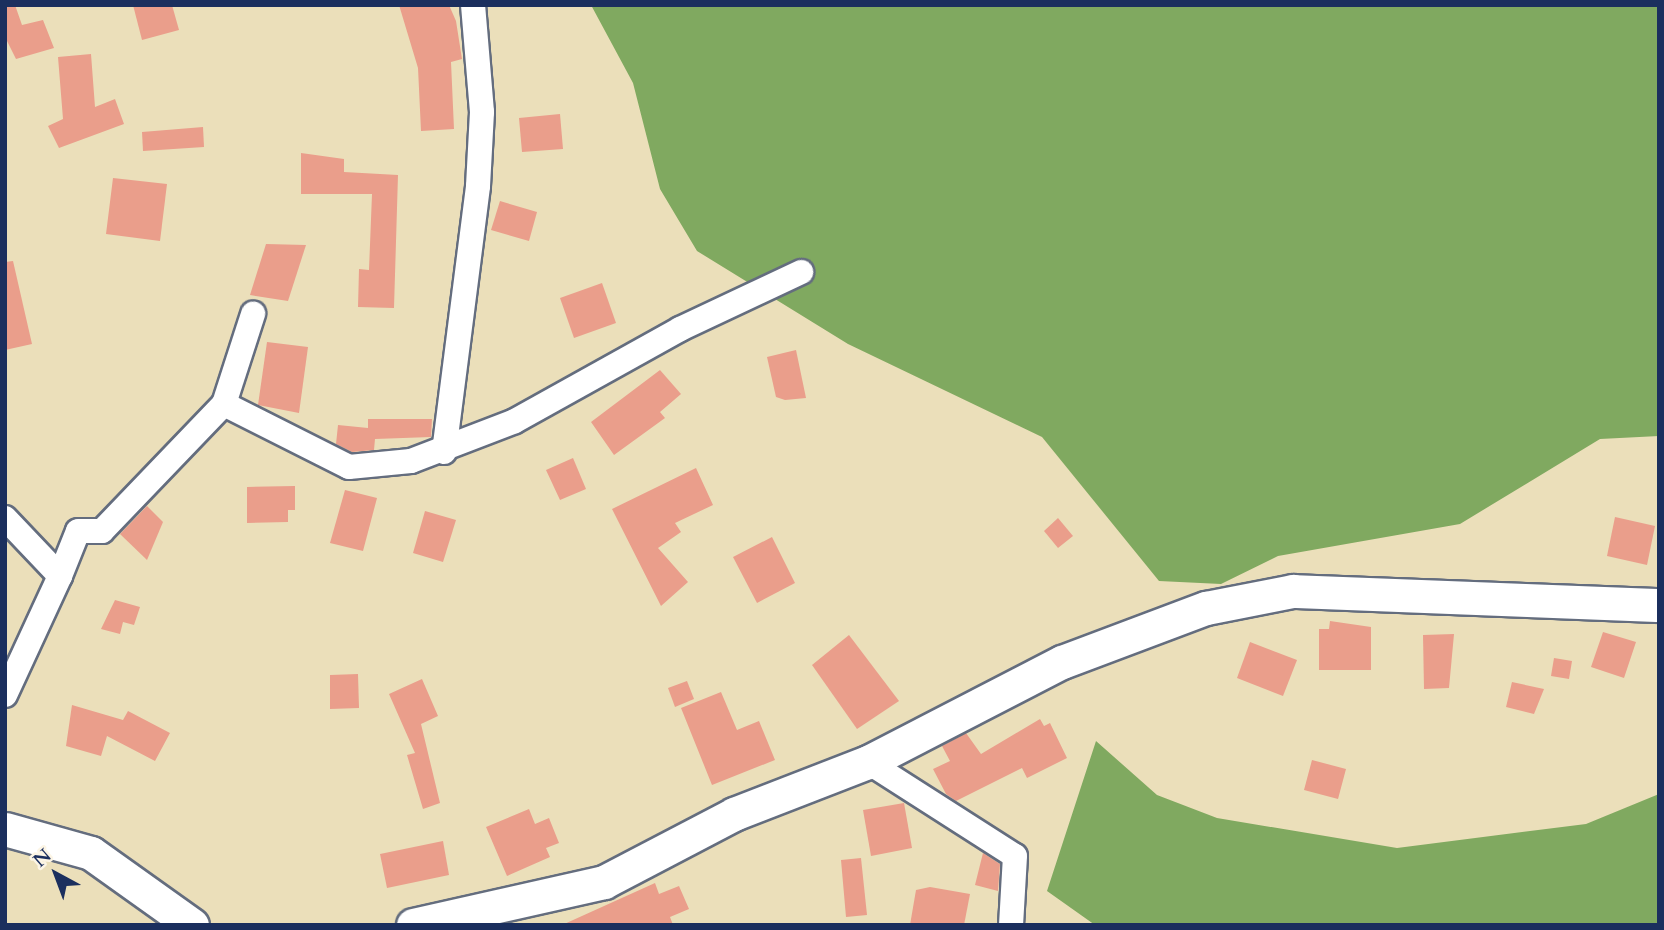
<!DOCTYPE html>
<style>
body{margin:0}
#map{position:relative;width:1664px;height:930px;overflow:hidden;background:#ebdfba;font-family:Cardo,serif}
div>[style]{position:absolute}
.forest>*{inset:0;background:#80a960}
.building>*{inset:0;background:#ea9e8b}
.roads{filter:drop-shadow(2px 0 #646d7e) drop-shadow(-2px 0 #646d7e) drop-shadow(0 2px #646d7e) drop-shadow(0 -2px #646d7e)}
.street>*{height:24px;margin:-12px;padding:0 12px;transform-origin:12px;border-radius:12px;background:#fff}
.secondary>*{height:33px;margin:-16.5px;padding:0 16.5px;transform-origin:16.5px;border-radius:16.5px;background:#fff}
span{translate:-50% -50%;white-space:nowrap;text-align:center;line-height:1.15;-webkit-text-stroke:6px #fcf5e5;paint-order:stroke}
.frame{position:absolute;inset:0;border:7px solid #1b2f5e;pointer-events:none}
.north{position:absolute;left:21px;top:839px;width:70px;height:70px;-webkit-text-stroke:5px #fcf5e5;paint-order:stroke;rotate:319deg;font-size:19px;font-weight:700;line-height:28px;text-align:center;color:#1b2f5e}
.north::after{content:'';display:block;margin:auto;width:24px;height:32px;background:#1b2f5e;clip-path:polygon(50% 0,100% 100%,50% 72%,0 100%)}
</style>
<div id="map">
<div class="forest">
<div style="clip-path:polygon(591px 5px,1659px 5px,1659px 436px,1600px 439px,1460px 524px,1278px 556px,1221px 584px,1159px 581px,1042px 437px,848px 344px,697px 251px,660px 189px,633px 83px)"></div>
<div style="clip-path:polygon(1096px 741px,1157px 795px,1217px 818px,1397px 848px,1586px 824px,1659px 794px,1659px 925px,1095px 925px,1047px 891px)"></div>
</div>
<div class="building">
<div style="clip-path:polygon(5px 5px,15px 5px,22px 25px,43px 20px,54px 48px,16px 59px,5px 37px)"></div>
<div style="clip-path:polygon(133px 5px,172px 5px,179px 30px,142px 40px)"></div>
<div style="clip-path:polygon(399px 5px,449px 5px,456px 21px,462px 59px,451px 62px,454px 129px,421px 131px,418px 68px)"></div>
<div style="clip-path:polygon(91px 54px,95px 107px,115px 99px,124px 124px,59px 148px,48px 126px,63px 119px,58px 57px)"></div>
<div style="clip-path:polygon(560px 114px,563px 149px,522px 152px,519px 118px)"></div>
<div style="clip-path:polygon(203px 127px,204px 147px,143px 151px,142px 132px)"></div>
<div style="clip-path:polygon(301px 153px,344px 159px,344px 172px,398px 175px,394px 308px,358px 307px,359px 269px,369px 270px,372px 194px,301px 194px)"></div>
<div style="clip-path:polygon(113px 178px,167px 184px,160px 241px,106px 234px)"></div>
<div style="clip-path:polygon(500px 201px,537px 212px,529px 241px,491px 230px)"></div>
<div style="clip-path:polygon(266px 244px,306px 245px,288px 301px,250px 295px)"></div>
<div style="clip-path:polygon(13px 261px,32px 344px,5px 350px,5px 262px)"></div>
<div style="clip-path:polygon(602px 283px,616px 323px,574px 338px,560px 298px)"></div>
<div style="clip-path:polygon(267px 342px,308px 347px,299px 413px,258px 405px)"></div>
<div style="clip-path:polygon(796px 350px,806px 398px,785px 400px,776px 397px,767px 357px)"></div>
<div style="clip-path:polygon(660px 370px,681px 394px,660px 412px,665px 418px,614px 455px,591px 422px)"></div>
<div style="clip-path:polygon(368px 419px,432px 419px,431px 437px,375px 439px,374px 450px,352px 452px,336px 444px,338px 425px,368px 428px)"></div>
<div style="clip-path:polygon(573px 458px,586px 489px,560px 500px,546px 470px)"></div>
<div style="clip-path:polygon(696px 468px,713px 505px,675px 523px,681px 532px,658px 548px,688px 582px,661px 606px,612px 509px)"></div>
<div style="clip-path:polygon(295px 486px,295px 510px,288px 510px,288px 522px,247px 523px,247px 487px)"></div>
<div style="clip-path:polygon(345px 490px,377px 498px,363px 551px,330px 543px)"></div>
<div style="clip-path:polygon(147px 506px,163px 522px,147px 560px,120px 534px)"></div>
<div style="clip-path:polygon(425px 511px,456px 520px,443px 562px,413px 553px)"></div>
<div style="clip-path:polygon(1615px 517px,1655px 526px,1647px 565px,1607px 556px)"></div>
<div style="clip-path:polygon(1058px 518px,1073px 536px,1058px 548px,1044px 531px)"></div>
<div style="clip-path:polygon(772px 537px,795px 583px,757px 603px,733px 557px)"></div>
<div style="clip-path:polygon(115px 600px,140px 607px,134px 625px,123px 622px,120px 634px,101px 629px)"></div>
<div style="clip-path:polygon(1330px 621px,1371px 627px,1371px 670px,1319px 670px,1319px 629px,1329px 629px)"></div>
<div style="clip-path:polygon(1603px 632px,1636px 642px,1624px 678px,1591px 667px)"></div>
<div style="clip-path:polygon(1454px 634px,1449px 688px,1424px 689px,1423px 635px)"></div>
<div style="clip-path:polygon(849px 635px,899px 701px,857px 729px,812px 665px)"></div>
<div style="clip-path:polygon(1250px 642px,1297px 660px,1283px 696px,1237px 678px)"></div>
<div style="clip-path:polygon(1554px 658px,1572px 661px,1569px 679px,1551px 676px)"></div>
<div style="clip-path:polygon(358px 674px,359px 708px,330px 709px,330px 675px)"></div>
<div style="clip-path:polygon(422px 679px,438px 716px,421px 724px,440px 803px,423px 809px,407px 755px,415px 753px,389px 694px)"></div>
<div style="clip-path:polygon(687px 681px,694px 699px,675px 707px,668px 688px)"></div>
<div style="clip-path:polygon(1512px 682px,1544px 689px,1534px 714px,1506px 707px)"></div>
<div style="clip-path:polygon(721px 692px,737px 730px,759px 721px,775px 760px,712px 785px,681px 708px)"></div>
<div style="clip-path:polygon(72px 705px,123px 720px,128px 711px,170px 733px,155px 761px,107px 736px,101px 756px,66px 746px)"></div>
<div style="clip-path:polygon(1040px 719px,1044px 726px,1050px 723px,1067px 758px,1027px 778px,1022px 768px,956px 801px,946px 794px,933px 769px,950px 761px,942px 746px,966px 733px,981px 754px)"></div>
<div style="clip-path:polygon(1312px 760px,1346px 769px,1338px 799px,1304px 790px)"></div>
<div style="clip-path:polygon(904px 803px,912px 848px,871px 856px,863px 810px)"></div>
<div style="clip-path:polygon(529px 809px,535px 824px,549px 818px,559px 843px,546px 848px,550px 857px,507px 876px,486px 827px)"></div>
<div style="clip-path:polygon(443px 841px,449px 875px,387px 888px,380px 854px)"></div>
<div style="clip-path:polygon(983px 853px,1000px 864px,998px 891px,975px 885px)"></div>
<div style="clip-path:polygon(861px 858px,867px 915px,846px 917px,841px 860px)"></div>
<div style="clip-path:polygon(655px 883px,659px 894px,679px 886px,689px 909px,670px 917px,673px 925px,562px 925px)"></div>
<div style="clip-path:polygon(930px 887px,970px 894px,964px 925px,910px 925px,916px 890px)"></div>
</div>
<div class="roads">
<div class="street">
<div style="left:224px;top:404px;width:95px;rotate:-72.1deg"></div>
<div style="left:444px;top:452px;width:268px;rotate:-82.7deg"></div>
<div style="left:478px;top:186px;width:74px;rotate:-86.9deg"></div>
<div style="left:482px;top:112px;width:107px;rotate:-94.8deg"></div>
<div style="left:5px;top:518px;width:80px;rotate:46.5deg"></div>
<div style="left:60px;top:576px;width:131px;rotate:114.8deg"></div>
<div style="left:60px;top:576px;width:48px;rotate:-68.2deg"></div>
<div style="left:78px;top:531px;width:24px"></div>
<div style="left:102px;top:531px;width:176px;rotate:-46.2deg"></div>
<div style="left:224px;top:404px;width:140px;rotate:26.7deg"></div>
<div style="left:349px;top:467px;width:62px;rotate:-5.5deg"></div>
<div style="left:411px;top:461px;width:111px;rotate:-21deg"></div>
<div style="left:515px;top:421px;width:189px;rotate:-29.1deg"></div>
<div style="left:680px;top:329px;width:134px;rotate:-25.2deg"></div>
<div style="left:868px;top:762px;width:174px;rotate:32.6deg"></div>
<div style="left:1015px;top:856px;width:69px;rotate:93.3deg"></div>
</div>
<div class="secondary">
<div style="left:5px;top:829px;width:89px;rotate:15.6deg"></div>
<div style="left:91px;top:853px;width:124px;rotate:35.5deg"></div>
<div style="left:413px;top:925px;width:196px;rotate:-12.7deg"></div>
<div style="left:604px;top:882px;width:147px;rotate:-27.6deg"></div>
<div style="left:734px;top:814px;width:144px;rotate:-21.2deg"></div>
<div style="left:868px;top:762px;width:218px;rotate:-27.3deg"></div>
<div style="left:1062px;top:662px;width:154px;rotate:-20.6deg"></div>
<div style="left:1206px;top:608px;width:89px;rotate:-11.1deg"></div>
<div style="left:1293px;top:591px;width:366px;rotate:2.2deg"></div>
</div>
</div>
<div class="frame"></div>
<div class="north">N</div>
</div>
